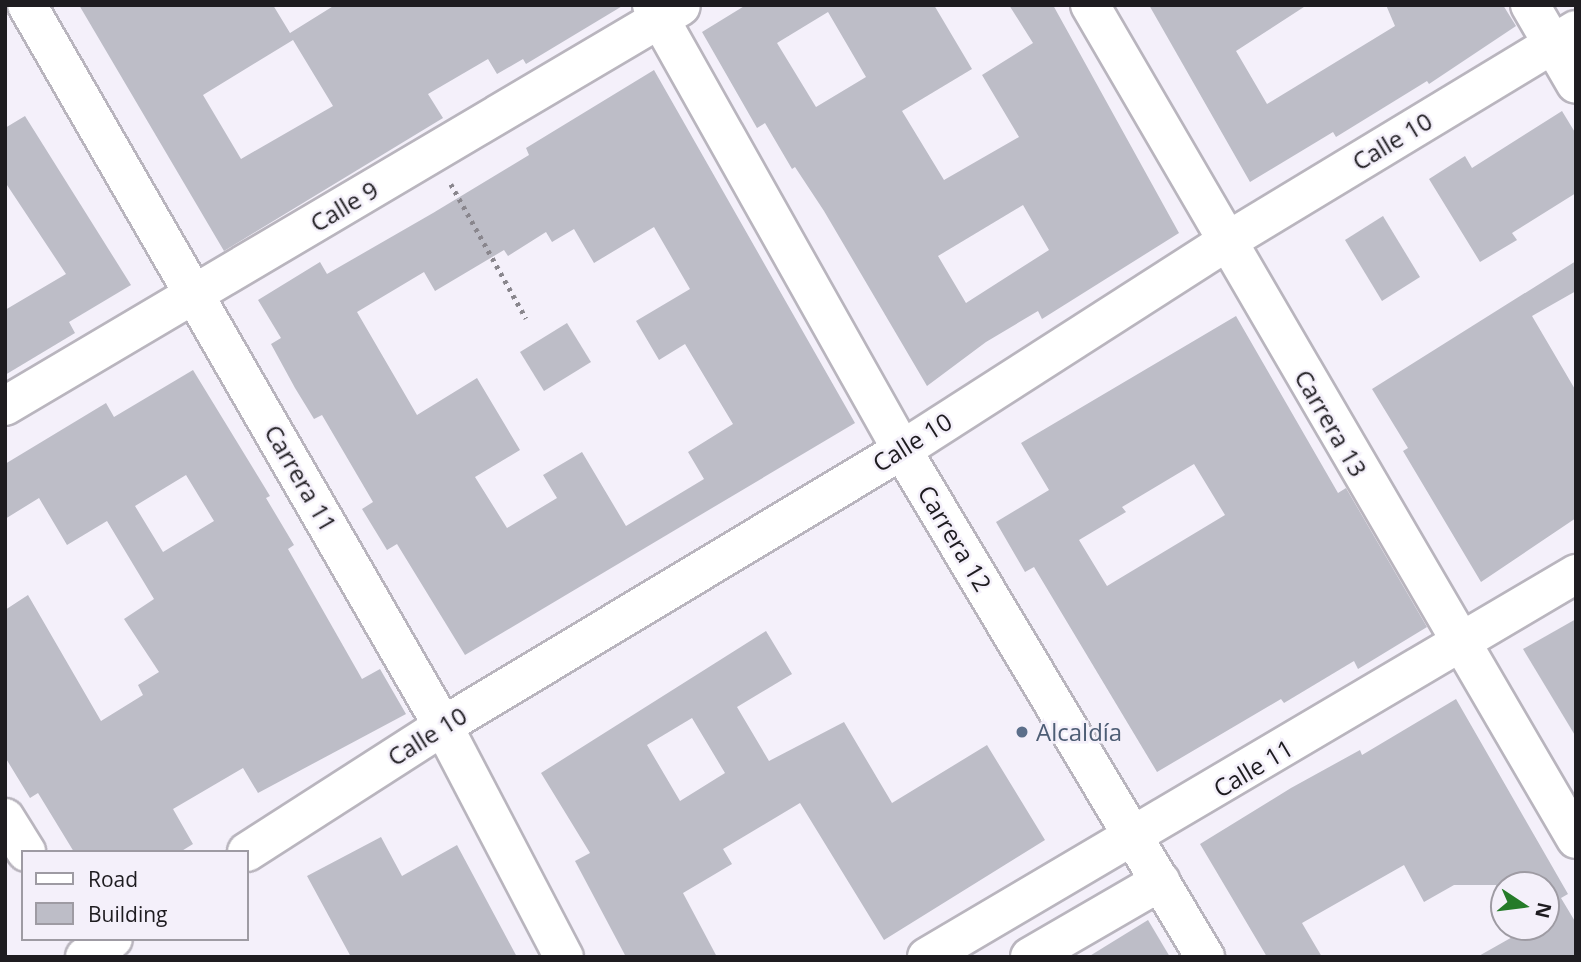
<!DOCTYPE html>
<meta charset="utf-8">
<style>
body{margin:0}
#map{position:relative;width:1581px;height:962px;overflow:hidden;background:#f4f0fa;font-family:"Open Sans",sans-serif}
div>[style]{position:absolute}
.building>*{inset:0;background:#bdbdc7}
.path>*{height:4.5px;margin-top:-2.25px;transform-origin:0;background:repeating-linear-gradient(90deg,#89868d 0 3.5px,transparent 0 8.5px)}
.roads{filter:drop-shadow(2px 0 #b9b5be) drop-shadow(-2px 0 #b9b5be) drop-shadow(0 2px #b9b5be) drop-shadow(0 -2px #b9b5be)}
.minor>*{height:38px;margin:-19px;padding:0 19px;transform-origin:19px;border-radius:19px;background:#fff}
.dots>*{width:19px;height:19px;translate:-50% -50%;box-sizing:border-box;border:4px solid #f4f0fa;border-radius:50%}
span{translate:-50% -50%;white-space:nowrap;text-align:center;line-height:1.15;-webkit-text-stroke:5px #f4f0fa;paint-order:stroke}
.street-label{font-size:24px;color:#1e1c20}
.service-label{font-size:24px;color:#4e5e75}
.left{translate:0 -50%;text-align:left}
.frame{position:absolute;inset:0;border:7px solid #1e1c20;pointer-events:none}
.legend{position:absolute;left:21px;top:850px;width:228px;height:91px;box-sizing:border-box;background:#f4f0fa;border:2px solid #9e9ba3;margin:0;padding:9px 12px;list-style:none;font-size:21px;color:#1e1c20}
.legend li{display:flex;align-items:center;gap:14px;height:35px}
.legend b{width:35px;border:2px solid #9e9ba3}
.north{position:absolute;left:1490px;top:871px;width:70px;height:70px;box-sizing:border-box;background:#f4f0fa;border:2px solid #9e9ba3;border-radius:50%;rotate:103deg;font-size:19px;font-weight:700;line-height:28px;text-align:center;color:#1e1c20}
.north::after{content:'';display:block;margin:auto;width:24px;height:32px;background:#257b29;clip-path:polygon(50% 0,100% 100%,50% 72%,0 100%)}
</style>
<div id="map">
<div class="building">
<div style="clip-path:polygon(evenodd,79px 5px,273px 5px,290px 33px,335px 5px,624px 5px,526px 64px,523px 59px,497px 74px,488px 59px,428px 94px,443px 118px,224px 251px,79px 5px,293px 40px,333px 106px,241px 159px,203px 95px,293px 40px)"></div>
<div style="clip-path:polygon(evenodd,746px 5px,934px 5px,972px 69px,902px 111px,944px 180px,1019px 137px,982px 75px,1033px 43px,1009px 5px,1053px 5px,1179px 233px,1042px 319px,1038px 311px,986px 342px,927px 386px,824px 211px,795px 167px,792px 169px,765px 123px,757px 128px,702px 32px,746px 5px,828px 12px,866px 77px,816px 107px,777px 43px,828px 12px,746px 5px,1023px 205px,1049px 250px,966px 303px,938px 256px,1023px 205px)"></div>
<div style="clip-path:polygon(1149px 5px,1307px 5px,1236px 51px,1267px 104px,1395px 26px,1386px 5px,1503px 5px,1516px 26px,1429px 84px,1427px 81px,1336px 137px,1333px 132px,1250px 182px)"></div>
<div style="clip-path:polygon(evenodd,654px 70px,855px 423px,465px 655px,397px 544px,387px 550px,362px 509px,373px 502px,322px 415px,314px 419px,295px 388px,271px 344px,281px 338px,258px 300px,320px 262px,327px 274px,433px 213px,529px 155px,526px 148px,654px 70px,654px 227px,690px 289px,636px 321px,659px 360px,685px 344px,733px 424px,688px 452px,704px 479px,626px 526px,582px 452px,543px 475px,557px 498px,507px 528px,475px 477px,520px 450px,477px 378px,417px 415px,357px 312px,424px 272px,435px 291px,504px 250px,508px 256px,546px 232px,552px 242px,574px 229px,594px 263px,654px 227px)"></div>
<div style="clip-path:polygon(1562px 111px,1576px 134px,1576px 193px,1512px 233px,1517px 240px,1480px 262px,1429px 179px,1465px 156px,1472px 168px)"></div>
<div style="clip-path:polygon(25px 116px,131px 285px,69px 322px,75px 333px,5px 375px,5px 310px,66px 274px,5px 182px,5px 128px)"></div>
<div style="clip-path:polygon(1383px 216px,1420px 277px,1382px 301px,1345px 240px)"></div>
<div style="clip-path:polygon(1576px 261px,1576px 291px,1532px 316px,1576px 391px,1576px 518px,1481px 582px,1403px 451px,1408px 448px,1372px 389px)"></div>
<div style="clip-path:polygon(evenodd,1236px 316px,1338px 493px,1346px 488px,1427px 627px,1358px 669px,1354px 661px,1284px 703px,1281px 699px,1157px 772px,1034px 567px,1025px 572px,996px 522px,1049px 490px,1021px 443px,1236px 316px,1194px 464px,1225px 515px,1107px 586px,1079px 540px,1126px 512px,1122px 507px,1194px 464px)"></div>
<div style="clip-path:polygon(567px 323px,591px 362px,544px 391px,520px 352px)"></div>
<div style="clip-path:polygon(evenodd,193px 370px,270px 496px,266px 498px,294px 545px,288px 549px,362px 679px,380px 669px,406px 714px,258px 793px,243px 768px,173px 809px,193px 844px,180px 852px,74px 852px,38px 793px,30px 798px,5px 757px,5px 610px,28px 595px,101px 721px,143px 695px,138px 685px,159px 672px,124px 619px,154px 599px,107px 521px,67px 545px,39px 498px,5px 519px,5px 464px,106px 403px,114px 417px,193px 370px,186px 475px,214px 521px,163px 552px,135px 506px,186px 475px)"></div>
<div style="clip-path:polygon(1576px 619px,1576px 737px,1523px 649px)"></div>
<div style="clip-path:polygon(evenodd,766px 631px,792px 674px,737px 707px,769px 761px,844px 722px,892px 803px,987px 745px,1045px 840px,884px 940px,800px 803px,723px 849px,732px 864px,683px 893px,717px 957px,626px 957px,575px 861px,590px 853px,541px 773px,766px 631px,692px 718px,725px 773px,680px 801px,647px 745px,692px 718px)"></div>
<div style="clip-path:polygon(1456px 699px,1568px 894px,1561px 898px,1576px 923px,1576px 957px,1477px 957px,1523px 931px,1520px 927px,1546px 927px,1546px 885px,1504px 885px,1504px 899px,1496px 885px,1454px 885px,1424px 902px,1404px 865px,1302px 923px,1322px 957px,1267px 957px,1200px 844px,1291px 788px,1360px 750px,1362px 755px)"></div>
<div style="clip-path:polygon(381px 837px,402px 876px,457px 845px,517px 957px,351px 957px,307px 876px)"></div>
<div style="clip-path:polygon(1148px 920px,1170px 957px,1088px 957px)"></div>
</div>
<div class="path">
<div style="left:451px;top:184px;width:154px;rotate:60.8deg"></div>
</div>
<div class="roads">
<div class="minor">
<div style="left:27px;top:5px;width:832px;rotate:60.02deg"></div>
<div style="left:443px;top:726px;width:261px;rotate:62.4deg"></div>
<div style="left:652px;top:5px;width:510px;rotate:60.67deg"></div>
<div style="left:902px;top:450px;width:591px;rotate:59.14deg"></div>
<div style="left:1090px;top:5px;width:965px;rotate:59.77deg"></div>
<div style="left:1530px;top:5px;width:91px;rotate:59.8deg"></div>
<div style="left:5px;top:406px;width:785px;rotate:-30.61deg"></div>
<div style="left:5px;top:818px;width:40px;rotate:58deg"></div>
<div style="left:247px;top:852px;width:233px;rotate:-32.7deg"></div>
<div style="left:443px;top:726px;width:536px;rotate:-31.02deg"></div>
<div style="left:902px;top:450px;width:385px;rotate:-32.7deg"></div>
<div style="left:1226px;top:242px;width:409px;rotate:-31.2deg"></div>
<div style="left:85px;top:957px;width:33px;rotate:-33deg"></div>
<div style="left:927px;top:957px;width:754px;rotate:-30.55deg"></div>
<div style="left:1030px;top:957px;width:151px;rotate:-30.1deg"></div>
</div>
</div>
<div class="dots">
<div style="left:1022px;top:732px;background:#5c6f8a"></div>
</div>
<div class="street-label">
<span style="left:1392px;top:141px;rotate:-31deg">Calle 10</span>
<span style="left:344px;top:206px;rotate:-31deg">Calle 9</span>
<span style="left:1331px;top:423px;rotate:60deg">Carrera 13</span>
<span style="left:912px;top:442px;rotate:-32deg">Calle 10</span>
<span style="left:301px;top:478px;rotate:60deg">Carrera 11</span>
<span style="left:955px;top:538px;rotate:59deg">Carrera 12</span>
<span style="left:427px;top:736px;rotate:-32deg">Calle 10</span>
<span style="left:1253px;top:768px;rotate:-31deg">Calle 11</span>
</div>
<div class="service-label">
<span class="left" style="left:1036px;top:732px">Alcaldía</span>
</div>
<div class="frame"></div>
<ul class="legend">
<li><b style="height:9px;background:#fff"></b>Road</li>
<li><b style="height:19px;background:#bdbdc7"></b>Building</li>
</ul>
<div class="north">N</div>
</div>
